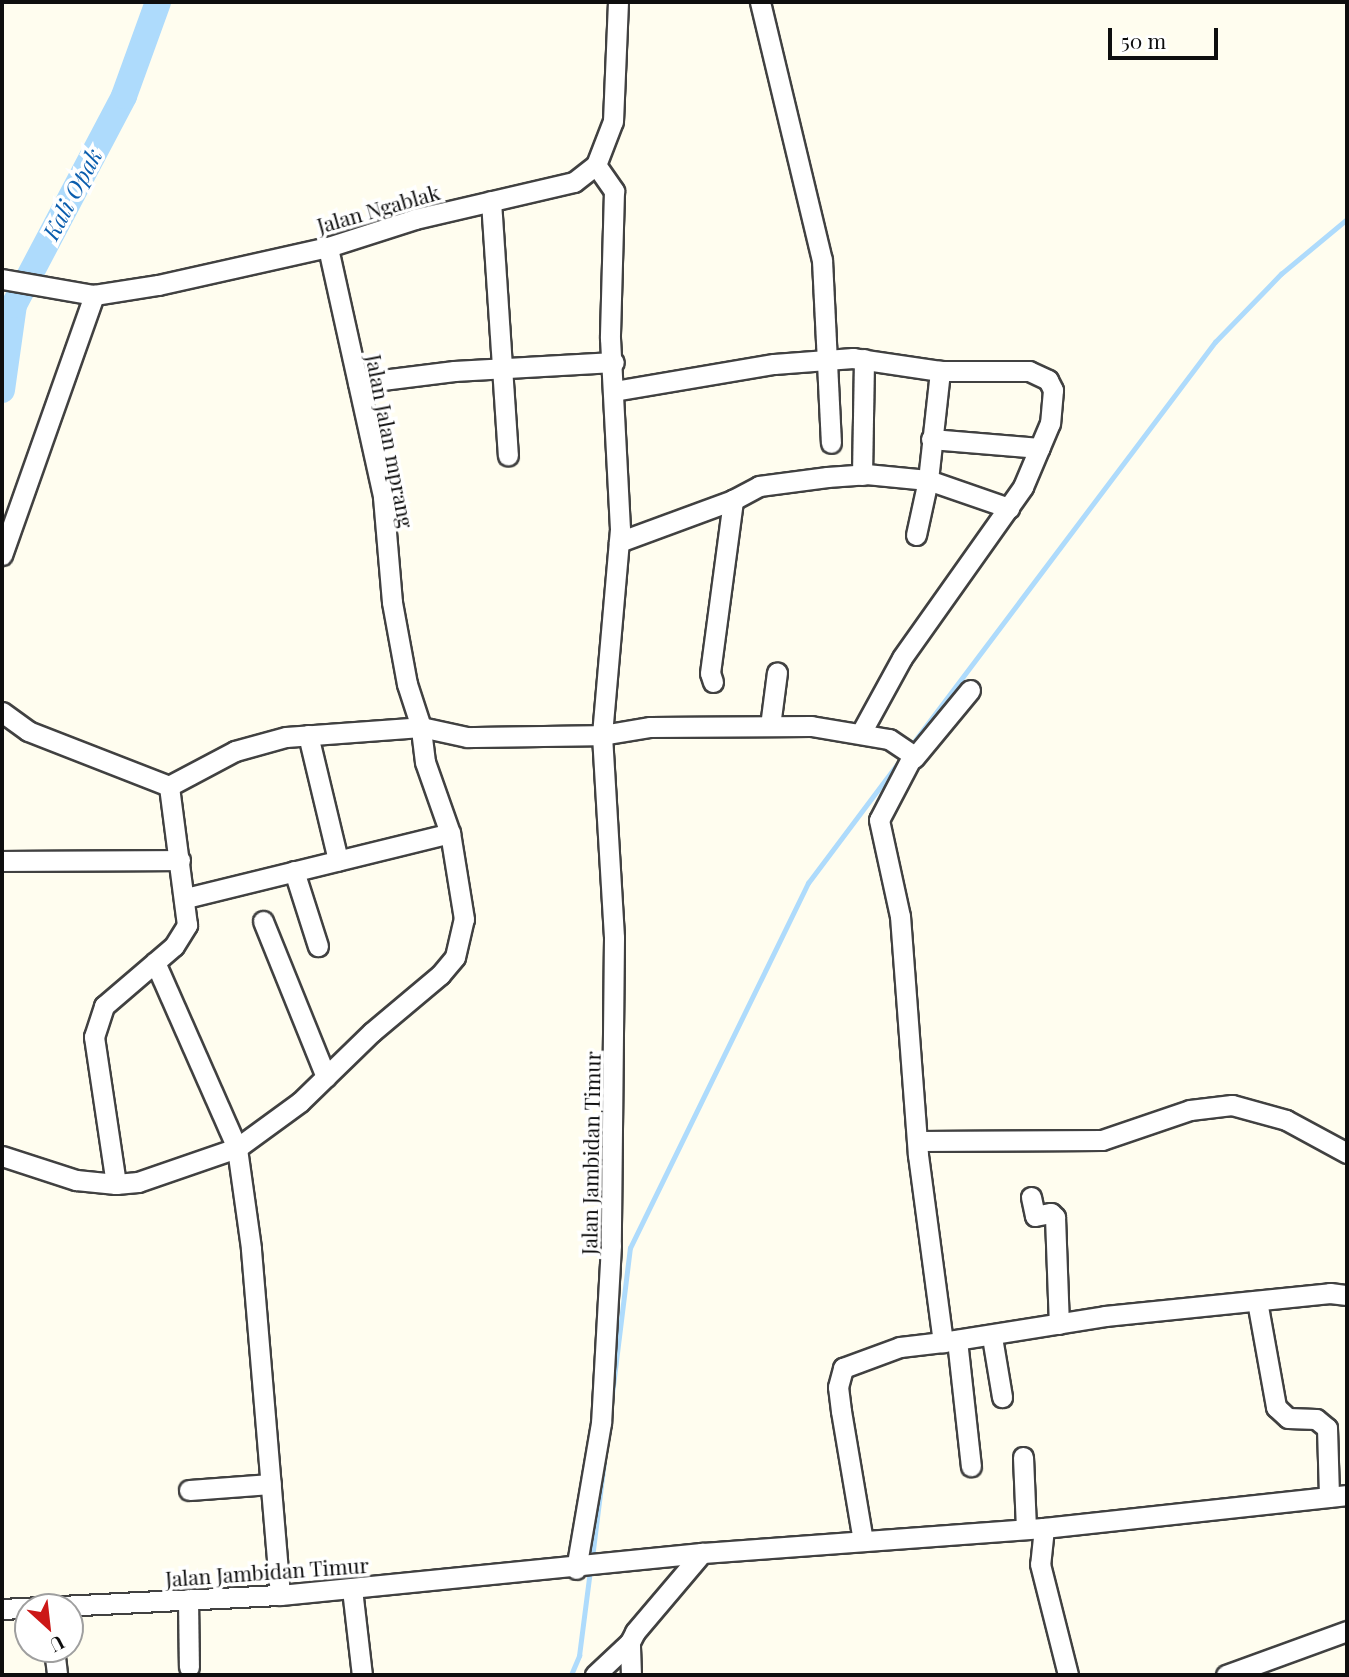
<!DOCTYPE html>
<style>
body{margin:0}
#map{position:relative;width:1349px;height:1677px;overflow:hidden;background:#fffdef;font-family:"Playfair Display",serif}
div>[style]{position:absolute}
.stream>*{height:4.5px;margin:-2.25px;padding:0 2.25px;transform-origin:2.25px;border-radius:2.25px;background:#aedbfc}
.river>*{height:26px;margin:-13px;padding:0 13px;transform-origin:13px;border-radius:13px;background:#aedbfc}
.roads{filter:drop-shadow(2px 0 #414141) drop-shadow(-2px 0 #414141) drop-shadow(0 2px #414141) drop-shadow(0 -2px #414141)}
.minor>*{height:19px;margin:-9.5px;padding:0 9.5px;transform-origin:9.5px;border-radius:9.5px;background:#fff}
span{translate:-50% -50%;white-space:nowrap;text-align:center;line-height:1.15;-webkit-text-stroke:7px #fff;paint-order:stroke}
.street-label{font-size:21px;color:#0e0e0e}
.water-label{font-size:23px;color:#0a5dad;font-style:italic}
.frame{position:absolute;inset:0;border:4px solid #0e0e0e;pointer-events:none}
.north{position:absolute;left:14px;top:1593px;width:70px;height:70px;box-sizing:border-box;background:#fff;border:2px solid #9f9f9f;border-radius:50%;rotate:153deg;font-size:19px;font-weight:700;line-height:28px;text-align:center;color:#0e0e0e}
.north::after{content:'';display:block;margin:auto;width:24px;height:32px;background:#cc1817;clip-path:polygon(50% 0,100% 100%,50% 72%,0 100%)}
.scale{position:absolute;left:1108px;top:28px;width:110px;height:32px;box-sizing:border-box;border:4px solid #0e0e0e;border-top:0;padding-left:9px;font-size:21px;line-height:24px;white-space:nowrap;color:#0e0e0e;-webkit-text-stroke:5px #fff;paint-order:stroke}
</style>
<div id="map">
<div class="stream">
<div style="left:910px;top:747px;width:507px;rotate:-53.02deg"></div>
<div style="left:1215px;top:342px;width:95px;rotate:-45.9deg"></div>
<div style="left:1281px;top:274px;width:86px;rotate:-39.8deg"></div>
<div style="left:611px;top:1402px;width:155px;rotate:-83deg"></div>
<div style="left:630px;top:1248px;width:406px;rotate:-64deg"></div>
<div style="left:808px;top:883px;width:155px;rotate:-53.1deg"></div>
<div style="left:592px;top:1558px;width:97px;rotate:-82.9deg"></div>
<div style="left:571px;top:1675px;width:21px;rotate:-67deg"></div>
<div style="left:579px;top:1656px;width:87px;rotate:-82.7deg"></div>
</div>
<div class="river">
<div style="left:2px;top:390px;width:86px;rotate:-82deg"></div>
<div style="left:14px;top:305px;width:236px;rotate:-62.2deg"></div>
<div style="left:124px;top:96px;width:100px;rotate:-70.1deg"></div>
</div>
<div class="roads">
<div class="minor">
<div style="left:760px;top:2px;width:265px;rotate:76.5deg"></div>
<div style="left:822px;top:260px;width:183px;rotate:87.2deg"></div>
<div style="left:596px;top:165px;width:32px;rotate:55deg"></div>
<div style="left:614px;top:191px;width:147px;rotate:91.6deg"></div>
<div style="left:610px;top:338px;width:191px;rotate:87deg"></div>
<div style="left:620px;top:529px;width:207px;rotate:95deg"></div>
<div style="left:602px;top:735px;width:49px;rotate:-9.5deg"></div>
<div style="left:650px;top:727px;width:161px;rotate:-0.4deg"></div>
<div style="left:811px;top:726px;width:79px;rotate:9.5deg"></div>
<div style="left:889px;top:739px;width:29px;rotate:34deg"></div>
<div style="left:913px;top:755px;width:73px;rotate:117.6deg"></div>
<div style="left:879px;top:820px;width:98px;rotate:77.7deg"></div>
<div style="left:900px;top:916px;width:240px;rotate:85.7deg"></div>
<div style="left:918px;top:1155px;width:189px;rotate:82.4deg"></div>
<div style="left:943px;top:1342px;width:164px;rotate:-9.1deg"></div>
<div style="left:1105px;top:1316px;width:226px;rotate:-5.8deg"></div>
<div style="left:1330px;top:1293px;width:17px;rotate:7deg"></div>
<div style="left:491px;top:201px;width:255px;rotate:86.2deg"></div>
<div style="left:2px;top:279px;width:93px;rotate:9.9deg"></div>
<div style="left:94px;top:295px;width:65px;rotate:-8.9deg"></div>
<div style="left:158px;top:285px;width:174px;rotate:-12.6deg"></div>
<div style="left:328px;top:247px;width:91px;rotate:-17.8deg"></div>
<div style="left:415px;top:219px;width:163px;rotate:-13.1deg"></div>
<div style="left:574px;top:182px;width:28px;rotate:-38deg"></div>
<div style="left:596px;top:165px;width:47px;rotate:-68.9deg"></div>
<div style="left:613px;top:121px;width:119px;rotate:-87.6deg"></div>
<div style="left:358px;top:383px;width:97px;rotate:-7.1deg"></div>
<div style="left:454px;top:371px;width:160px;rotate:-3.2deg"></div>
<div style="left:614px;top:391px;width:162px;rotate:-9.6deg"></div>
<div style="left:774px;top:364px;width:79px;rotate:-4.3deg"></div>
<div style="left:853px;top:358px;width:88px;rotate:8.5deg"></div>
<div style="left:940px;top:371px;width:89px"></div>
<div style="left:1029px;top:371px;width:21px;rotate:25deg"></div>
<div style="left:1048px;top:380px;width:11px;rotate:63deg"></div>
<div style="left:1053px;top:390px;width:33px;rotate:95deg"></div>
<div style="left:1050px;top:423px;width:69px;rotate:112.9deg"></div>
<div style="left:1023px;top:487px;width:209px;rotate:125.3deg"></div>
<div style="left:902px;top:658px;width:83px;rotate:118.7deg"></div>
<div style="left:931px;top:439px;width:109px;rotate:4.7deg"></div>
<div style="left:862px;top:475px;width:116px;rotate:-89deg"></div>
<div style="left:916px;top:535px;width:56px;rotate:-77.7deg"></div>
<div style="left:928px;top:480px;width:86px;rotate:19.1deg"></div>
<div style="left:619px;top:542px;width:121px;rotate:-20.2deg"></div>
<div style="left:2px;top:555px;width:276px;rotate:-70.5deg"></div>
<div style="left:713px;top:682px;width:9px;rotate:-108deg"></div>
<div style="left:710px;top:673px;width:175px;rotate:-82.4deg"></div>
<div style="left:733px;top:500px;width:30px;rotate:-28deg"></div>
<div style="left:759px;top:486px;width:69px;rotate:-7.5deg"></div>
<div style="left:827px;top:477px;width:39px;rotate:-4deg"></div>
<div style="left:866px;top:474px;width:62px;rotate:5.5deg"></div>
<div style="left:928px;top:480px;width:110px;rotate:-83.7deg"></div>
<div style="left:2px;top:712px;width:32px;rotate:36deg"></div>
<div style="left:28px;top:731px;width:151px;rotate:21.3deg"></div>
<div style="left:169px;top:786px;width:75px;rotate:-27.9deg"></div>
<div style="left:235px;top:751px;width:53px;rotate:-15.4deg"></div>
<div style="left:286px;top:737px;width:135px;rotate:-4.2deg"></div>
<div style="left:421px;top:727px;width:47px;rotate:12.3deg"></div>
<div style="left:467px;top:737px;width:135px;rotate:-0.8deg"></div>
<div style="left:602px;top:735px;width:203px;rotate:86.6deg"></div>
<div style="left:614px;top:938px;width:307px;rotate:90.6deg"></div>
<div style="left:611px;top:1245px;width:178px;rotate:93.2deg"></div>
<div style="left:601px;top:1423px;width:148px;rotate:99.7deg"></div>
<div style="left:770px;top:726px;width:54px;rotate:-82.6deg"></div>
<div style="left:308px;top:735px;width:129px;rotate:76.5deg"></div>
<div style="left:914px;top:758px;width:88px;rotate:-50.5deg"></div>
<div style="left:2px;top:861px;width:178px;rotate:-0.3deg"></div>
<div style="left:294px;top:871px;width:79px;rotate:72.3deg"></div>
<div style="left:186px;top:898px;width:272px;rotate:-13.8deg"></div>
<div style="left:263px;top:921px;width:168px;rotate:68deg"></div>
<div style="left:920px;top:1141px;width:182px;rotate:-0.3deg"></div>
<div style="left:1102px;top:1140px;width:93px;rotate:-18.8deg"></div>
<div style="left:1190px;top:1110px;width:42px;rotate:-6.8deg"></div>
<div style="left:1232px;top:1105px;width:56px;rotate:15.5deg"></div>
<div style="left:1286px;top:1120px;width:69px;rotate:28.4deg"></div>
<div style="left:2px;top:1156px;width:78px;rotate:18deg"></div>
<div style="left:76px;top:1180px;width:40px;rotate:5.7deg"></div>
<div style="left:116px;top:1184px;width:22px;rotate:-5deg"></div>
<div style="left:138px;top:1182px;width:105px;rotate:-19deg"></div>
<div style="left:237px;top:1148px;width:203px;rotate:-113.8deg"></div>
<div style="left:116px;top:1184px;width:149px;rotate:-98.5deg"></div>
<div style="left:94px;top:1037px;width:33px;rotate:-72deg"></div>
<div style="left:104px;top:1006px;width:92px;rotate:-40.6deg"></div>
<div style="left:174px;top:946px;width:25px;rotate:-58deg"></div>
<div style="left:187px;top:925px;width:140px;rotate:-97.4deg"></div>
<div style="left:1031px;top:1197px;width:19px;rotate:78deg"></div>
<div style="left:1035px;top:1216px;width:16px;rotate:-11deg"></div>
<div style="left:1051px;top:1213px;width:6px;rotate:45deg"></div>
<div style="left:1055px;top:1217px;width:107px;rotate:87.9deg"></div>
<div style="left:1257px;top:1301px;width:108px;rotate:79.8deg"></div>
<div style="left:1276px;top:1407px;width:16px;rotate:43deg"></div>
<div style="left:1288px;top:1418px;width:28px;rotate:2deg"></div>
<div style="left:1316px;top:1419px;width:14px;rotate:39deg"></div>
<div style="left:1327px;top:1428px;width:69px;rotate:88.3deg"></div>
<div style="left:992px;top:1337px;width:61px;rotate:80.5deg"></div>
<div style="left:957px;top:1340px;width:127px;rotate:83.7deg"></div>
<div style="left:1023px;top:1457px;width:72px;rotate:87.6deg"></div>
<div style="left:189px;top:1490px;width:82px;rotate:-4.2deg"></div>
<div style="left:1044px;top:1528px;width:36px;rotate:96deg"></div>
<div style="left:1040px;top:1564px;width:114px;rotate:75.8deg"></div>
<div style="left:863px;top:1541px;width:132px;rotate:-99.6deg"></div>
<div style="left:841px;top:1411px;width:24px;rotate:-97deg"></div>
<div style="left:838px;top:1387px;width:20px;rotate:-75deg"></div>
<div style="left:843px;top:1368px;width:61px;rotate:-20.2deg"></div>
<div style="left:900px;top:1347px;width:43px;rotate:-6.6deg"></div>
<div style="left:352px;top:1589px;width:87px;rotate:83.4deg"></div>
<div style="left:280px;top:1595px;width:348px;rotate:-94.8deg"></div>
<div style="left:251px;top:1248px;width:101px;rotate:-98deg"></div>
<div style="left:237px;top:1148px;width:78px;rotate:-36.1deg"></div>
<div style="left:300px;top:1102px;width:100px;rotate:-44.2deg"></div>
<div style="left:372px;top:1032px;width:89px;rotate:-40deg"></div>
<div style="left:440px;top:975px;width:23px;rotate:-50deg"></div>
<div style="left:455px;top:957px;width:39px;rotate:-77deg"></div>
<div style="left:464px;top:919px;width:87px;rotate:-99.2deg"></div>
<div style="left:450px;top:833px;width:75px;rotate:-109.4deg"></div>
<div style="left:425px;top:762px;width:35px;rotate:-97deg"></div>
<div style="left:421px;top:727px;width:45px;rotate:-108deg"></div>
<div style="left:407px;top:684px;width:83px;rotate:-100.4deg"></div>
<div style="left:392px;top:602px;width:106px;rotate:-94.9deg"></div>
<div style="left:383px;top:496px;width:255px;rotate:-102.5deg"></div>
<div style="left:188px;top:1599px;width:68px;rotate:89.2deg"></div>
<div style="left:2px;top:1609px;width:278px;rotate:-2.9deg"></div>
<div style="left:280px;top:1595px;width:424px;rotate:-5.7deg"></div>
<div style="left:702px;top:1553px;width:343px;rotate:-4.2deg"></div>
<div style="left:1044px;top:1528px;width:305px;rotate:-6.2deg"></div>
<div style="left:54px;top:1649px;width:26px;rotate:83deg"></div>
<div style="left:595px;top:1675px;width:48px;rotate:-43.3deg"></div>
<div style="left:631px;top:1675px;width:33px;rotate:-92deg"></div>
<div style="left:630px;top:1642px;width:11px;rotate:-63deg"></div>
<div style="left:635px;top:1632px;width:104px;rotate:-49.7deg"></div>
<div style="left:1226px;top:1675px;width:129px;rotate:-20deg"></div>
</div>
</div>
<div class="street-label">
<span style="left:378px;top:208px;rotate:-16deg">Jalan Ngablak</span>
<span style="left:391px;top:441px;rotate:79deg">Jalan Jalan mprang</span>
<span style="left:590px;top:1153px;rotate:-89deg">Jalan Jambidan Timur</span>
<span style="left:267px;top:1571px;rotate:-4deg">Jalan Jambidan Timur</span>
</div>
<div class="water-label">
<span style="left:72px;top:194px;rotate:-62deg">Kali Opak</span>
</div>
<div class="frame"></div>
<div class="north">U</div>
<div class="scale">50 m</div>
</div>
